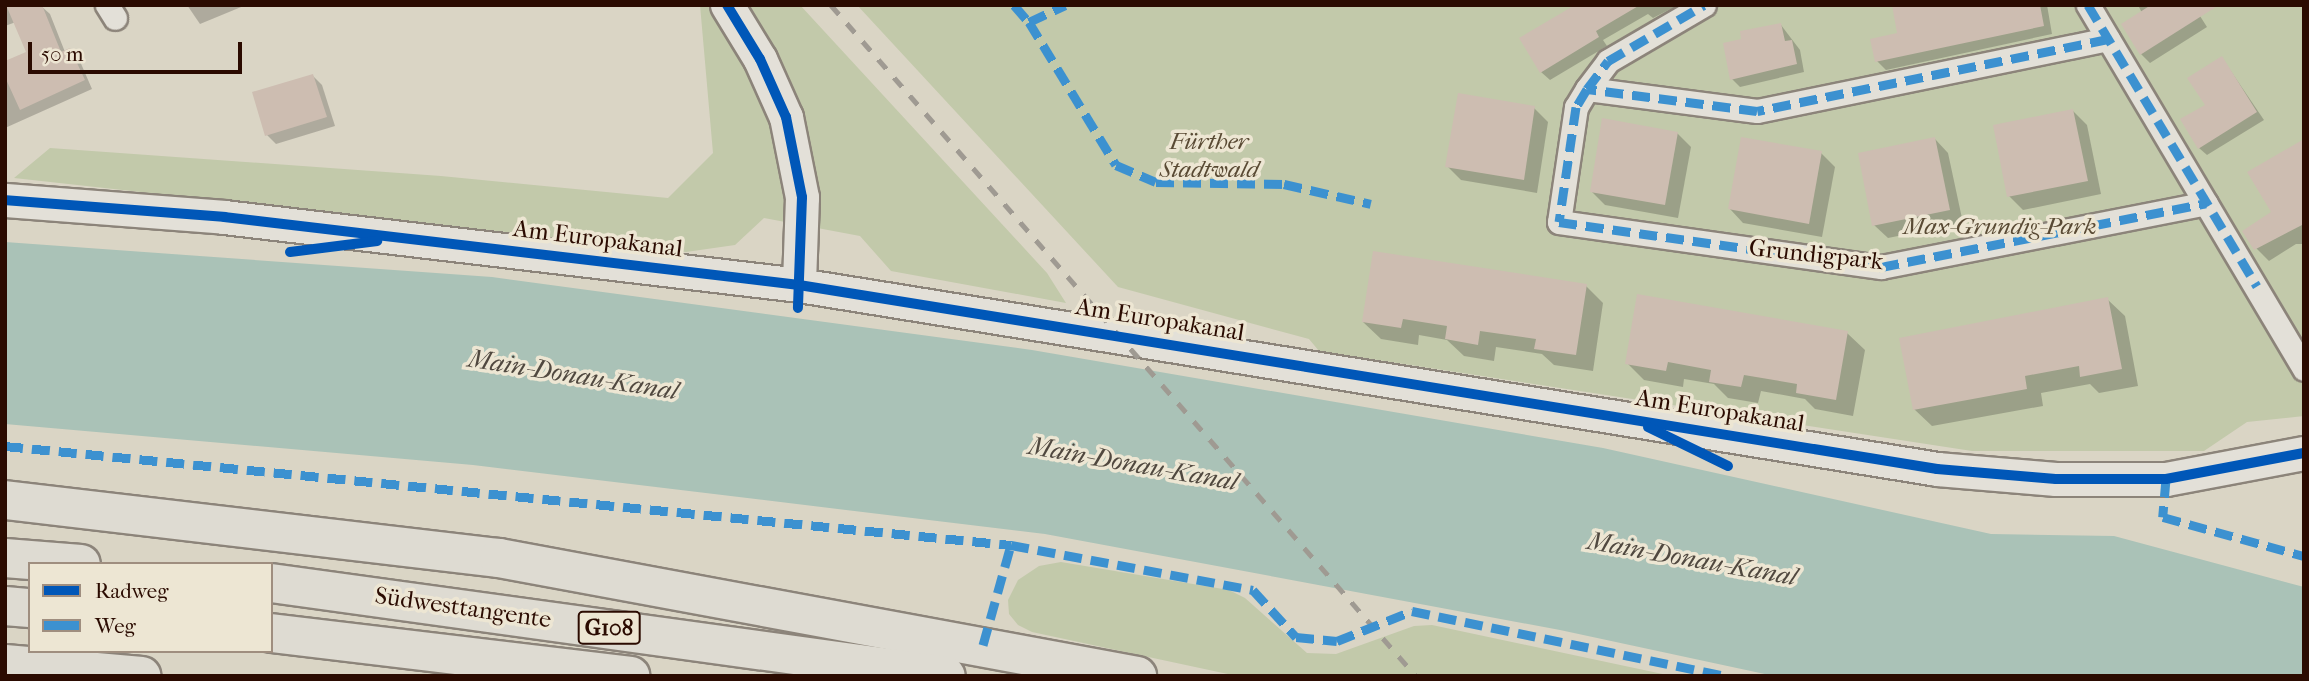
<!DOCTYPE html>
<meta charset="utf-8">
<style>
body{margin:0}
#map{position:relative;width:2309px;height:681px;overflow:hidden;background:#dad5c5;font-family:"IM FELL French Canon",serif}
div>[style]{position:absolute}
.green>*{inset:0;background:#c2c9aa}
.water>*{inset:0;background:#aac2b7}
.shadow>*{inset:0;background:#0003}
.building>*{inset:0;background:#cdbdb1}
.roads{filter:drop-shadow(2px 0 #8c847a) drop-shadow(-2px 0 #8c847a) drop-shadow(0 2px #8c847a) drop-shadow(0 -2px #8c847a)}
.minor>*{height:23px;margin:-11.5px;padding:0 11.5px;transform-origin:11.5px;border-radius:11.5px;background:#e3e0d8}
.secondary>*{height:33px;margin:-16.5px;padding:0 16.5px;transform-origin:16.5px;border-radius:16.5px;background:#e3e0d8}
.trunk>*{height:38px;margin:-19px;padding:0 19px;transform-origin:19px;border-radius:19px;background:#dedbd2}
.rail>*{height:5px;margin-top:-2.5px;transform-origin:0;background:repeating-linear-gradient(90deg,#9f9a92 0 12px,transparent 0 24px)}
.quiet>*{height:9px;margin-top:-4.5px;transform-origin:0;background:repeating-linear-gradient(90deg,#3c91d0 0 18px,transparent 0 27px)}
.cycleway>*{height:10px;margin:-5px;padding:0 5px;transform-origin:5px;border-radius:5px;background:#0057b8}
span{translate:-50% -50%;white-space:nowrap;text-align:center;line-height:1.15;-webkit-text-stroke:7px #ede6d3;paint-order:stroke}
.shield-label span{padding:2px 5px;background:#ede6d3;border:2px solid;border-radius:5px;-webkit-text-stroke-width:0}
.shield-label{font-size:23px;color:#2b0b01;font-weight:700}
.park-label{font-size:24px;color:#594a34;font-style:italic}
.street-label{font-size:24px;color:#2b0b01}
.water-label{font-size:26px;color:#50483f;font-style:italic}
.frame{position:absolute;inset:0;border:7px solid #2b0b01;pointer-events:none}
.legend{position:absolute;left:28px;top:562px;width:245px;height:91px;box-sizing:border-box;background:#ede6d3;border:2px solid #9f8e7f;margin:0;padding:9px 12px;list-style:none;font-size:21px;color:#2b0b01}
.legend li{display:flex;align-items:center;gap:14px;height:35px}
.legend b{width:35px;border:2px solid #9f8e7f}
.scale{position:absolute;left:28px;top:42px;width:214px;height:32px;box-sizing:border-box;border:4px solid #2b0b01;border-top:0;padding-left:9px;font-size:21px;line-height:24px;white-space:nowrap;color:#2b0b01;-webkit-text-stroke:5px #ede6d3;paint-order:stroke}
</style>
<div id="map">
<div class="green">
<div style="clip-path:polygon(700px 5px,800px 5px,1047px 273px,1066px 303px,891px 271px,860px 236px,764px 218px,735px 245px,686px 252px,14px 178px,50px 148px,441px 176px,668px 198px,713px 153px)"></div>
<div style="clip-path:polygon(857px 5px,2304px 5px,2304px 416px,2247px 422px,2204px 451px,1972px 451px,1319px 351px,1309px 339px,1118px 287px)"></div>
<div style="clip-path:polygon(1061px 562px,1229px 590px,1245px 598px,1307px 653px,1336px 654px,1414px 626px,1432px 625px,1672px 676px,1237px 676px,1032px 632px,1018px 625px,1009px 614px,1008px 600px,1018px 580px,1039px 566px)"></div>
</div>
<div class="water">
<div style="clip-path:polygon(5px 242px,492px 277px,1032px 350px,1603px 448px,1991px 534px,2114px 536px,2304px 587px,2304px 676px,1774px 676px,1560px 630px,1045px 534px,473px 465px,5px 424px)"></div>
</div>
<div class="shadow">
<div style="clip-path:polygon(5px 5px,41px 6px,50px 14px,65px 52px,70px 50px,79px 59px,92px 89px,5px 128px,5px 63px,29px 52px,16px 22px,5px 26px)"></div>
<div style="clip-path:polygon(187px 5px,246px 5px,200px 24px)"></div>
<div style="clip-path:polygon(1578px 5px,1678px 5px,1653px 18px,1648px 14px,1603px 40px,1607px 46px,1550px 80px,1541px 72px)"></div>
<div style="clip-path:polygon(1894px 5px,2047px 5px,2052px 34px,1886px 70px,1877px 61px,1899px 34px)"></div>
<div style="clip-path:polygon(2138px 5px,2193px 5px,2207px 27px,2150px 63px,2141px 54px,2142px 13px)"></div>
<div style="clip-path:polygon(1781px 25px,1800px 50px,1804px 72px,1740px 87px,1732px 79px,1743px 41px)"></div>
<div style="clip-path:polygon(2222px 58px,2264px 120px,2207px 155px,2199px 148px)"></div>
<div style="clip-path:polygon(313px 76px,322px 85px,335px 126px,276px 144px,267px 135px)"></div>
<div style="clip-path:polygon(1534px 108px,1548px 122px,1537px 193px,1461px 180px,1447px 166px)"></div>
<div style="clip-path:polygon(2073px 111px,2087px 125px,2101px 194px,2023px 210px,2009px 196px)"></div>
<div style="clip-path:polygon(1677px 133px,1691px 147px,1678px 218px,1605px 205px,1591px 191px)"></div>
<div style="clip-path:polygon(1935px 139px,1948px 153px,1963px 223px,1888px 238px,1874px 225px)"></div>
<div style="clip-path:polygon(2304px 141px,2304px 244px,2296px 244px,2269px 261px,2256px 248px)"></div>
<div style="clip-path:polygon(1821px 153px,1835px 167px,1822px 237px,1743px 223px,1730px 209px)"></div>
<div style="clip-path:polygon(1586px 286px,1603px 303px,1593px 371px,1554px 365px,1542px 354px,1496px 347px,1494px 361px,1464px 356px,1447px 340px,1419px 335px,1418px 345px,1381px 339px,1363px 322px)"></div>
<div style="clip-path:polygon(2107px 299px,2125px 316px,2138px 386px,2099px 393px,2090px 384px,2041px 393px,2043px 406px,1932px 426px,1914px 409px)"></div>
<div style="clip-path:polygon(1847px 333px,1865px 350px,1853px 416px,1815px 409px,1805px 399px,1761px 391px,1758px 403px,1728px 398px,1714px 384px,1684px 379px,1683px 387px,1644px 380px,1627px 363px)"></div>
</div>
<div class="building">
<div style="clip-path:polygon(6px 5px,42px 5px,61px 52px,70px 48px,85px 80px,20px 110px,5px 77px,5px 61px,26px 52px)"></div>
<div style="clip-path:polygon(1575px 5px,1640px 5px,1596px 31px,1599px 37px,1540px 73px,1519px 38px)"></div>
<div style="clip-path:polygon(1892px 5px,2040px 5px,2044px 26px,1875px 62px,1870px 39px,1897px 33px)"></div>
<div style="clip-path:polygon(2151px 5px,2219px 5px,2140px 55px,2121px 24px)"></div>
<div style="clip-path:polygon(1781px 23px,1785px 41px,1792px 40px,1797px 64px,1730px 80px,1723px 43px,1741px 39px,1740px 31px)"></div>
<div style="clip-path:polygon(2222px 56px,2257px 112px,2198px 149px,2180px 119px,2205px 105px,2187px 78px)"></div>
<div style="clip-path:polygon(313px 74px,327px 117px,265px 136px,252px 92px)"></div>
<div style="clip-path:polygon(1458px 93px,1535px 106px,1524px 180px,1445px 167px)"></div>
<div style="clip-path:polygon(2073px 109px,2088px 181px,2007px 197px,1993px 125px)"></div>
<div style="clip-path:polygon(1602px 118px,1678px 132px,1665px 205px,1590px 192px)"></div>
<div style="clip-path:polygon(1741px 137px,1822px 151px,1809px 224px,1728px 209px)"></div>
<div style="clip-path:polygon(1935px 137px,1950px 210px,1872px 226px,1858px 153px)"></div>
<div style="clip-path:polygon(2304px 139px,2304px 224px,2254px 250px,2242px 231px,2271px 212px,2247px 172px)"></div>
<div style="clip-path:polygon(1373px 251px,1587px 284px,1576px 355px,1534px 349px,1536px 339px,1480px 331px,1478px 345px,1445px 339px,1447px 326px,1403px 319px,1401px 328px,1362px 322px)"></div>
<div style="clip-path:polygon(1637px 294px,1848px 331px,1836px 400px,1796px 393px,1797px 384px,1744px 375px,1741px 387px,1709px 382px,1711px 370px,1668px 362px,1666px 371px,1625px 364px)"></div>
<div style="clip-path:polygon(2108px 297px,2122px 369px,2080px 377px,2079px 366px,2025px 376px,2027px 389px,1913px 410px,1899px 338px)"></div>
</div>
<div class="roads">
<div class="minor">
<div style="left:107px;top:5px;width:15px;rotate:58deg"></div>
<div style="left:2088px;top:5px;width:423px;rotate:59.3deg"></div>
<div style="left:2108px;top:39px;width:358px;rotate:168.4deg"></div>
<div style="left:1757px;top:111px;width:171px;rotate:-172.6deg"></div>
<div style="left:1587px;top:89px;width:21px;rotate:121deg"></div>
<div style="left:1576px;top:107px;width:116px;rotate:98.4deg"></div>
<div style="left:1559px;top:222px;width:325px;rotate:8deg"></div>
<div style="left:1881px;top:267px;width:331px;rotate:-11.1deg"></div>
<div style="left:1587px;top:89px;width:35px;rotate:-53deg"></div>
<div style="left:1608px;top:61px;width:111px;rotate:-30.3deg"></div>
</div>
<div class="secondary">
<div style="left:727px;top:5px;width:63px;rotate:58.6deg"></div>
<div style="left:760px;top:59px;width:64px;rotate:65.9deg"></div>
<div style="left:786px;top:117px;width:82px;rotate:78.7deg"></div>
<div style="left:802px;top:197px;width:88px;rotate:92deg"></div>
<div style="left:5px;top:200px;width:220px;rotate:4.4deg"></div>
<div style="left:224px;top:217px;width:579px;rotate:6.74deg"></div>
<div style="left:799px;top:285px;width:1153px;rotate:9.18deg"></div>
<div style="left:1937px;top:469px;width:119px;rotate:4.8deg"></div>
<div style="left:2056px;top:479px;width:110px"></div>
<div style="left:2166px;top:479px;width:140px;rotate:-10.7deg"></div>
</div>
<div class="trunk">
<div style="left:5px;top:500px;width:497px;rotate:6.7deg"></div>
<div style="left:499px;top:558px;width:649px;rotate:10.48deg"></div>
<div style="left:5px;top:558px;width:76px;rotate:4.5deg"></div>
<div style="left:271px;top:583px;width:681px;rotate:7.84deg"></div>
<div style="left:5px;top:606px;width:25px;rotate:5deg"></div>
<div style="left:271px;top:633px;width:362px;rotate:6.8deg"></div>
<div style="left:5px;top:664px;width:137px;rotate:5deg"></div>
</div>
</div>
<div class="rail">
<div style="left:831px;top:5px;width:890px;rotate:48.92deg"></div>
</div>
<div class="quiet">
<div style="left:1014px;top:5px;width:23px;rotate:49deg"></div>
<div style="left:1029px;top:22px;width:40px;rotate:-25deg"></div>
<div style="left:2088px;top:5px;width:328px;rotate:59deg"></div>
<div style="left:1029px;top:22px;width:167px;rotate:58.7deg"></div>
<div style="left:1116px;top:165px;width:43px;rotate:23deg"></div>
<div style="left:1156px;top:182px;width:128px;rotate:0.9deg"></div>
<div style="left:1284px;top:184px;width:89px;rotate:12.9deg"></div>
<div style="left:2108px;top:39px;width:358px;rotate:168.4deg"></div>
<div style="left:1757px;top:111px;width:171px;rotate:-172.6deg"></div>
<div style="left:1587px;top:89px;width:21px;rotate:121deg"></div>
<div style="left:1576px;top:107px;width:116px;rotate:98.4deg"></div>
<div style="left:1559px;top:222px;width:325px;rotate:8deg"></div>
<div style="left:1881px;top:267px;width:331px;rotate:-11.1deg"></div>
<div style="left:1587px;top:89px;width:35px;rotate:-53deg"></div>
<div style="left:1608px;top:61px;width:111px;rotate:-30.3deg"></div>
<div style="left:5px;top:446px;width:1011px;rotate:5.62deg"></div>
<div style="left:1011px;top:545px;width:246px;rotate:10.5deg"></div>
<div style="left:1253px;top:590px;width:64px;rotate:47.5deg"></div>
<div style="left:1296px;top:637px;width:41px;rotate:5.6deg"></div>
<div style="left:1337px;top:641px;width:81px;rotate:-21.8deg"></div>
<div style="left:1412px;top:611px;width:320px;rotate:11.7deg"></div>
<div style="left:2166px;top:479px;width:38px;rotate:95deg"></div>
<div style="left:2163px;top:517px;width:146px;rotate:15.5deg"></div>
<div style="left:983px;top:645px;width:104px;rotate:-74.4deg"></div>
</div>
<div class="cycleway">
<div style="left:727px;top:5px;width:63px;rotate:58.6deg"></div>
<div style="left:760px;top:59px;width:64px;rotate:65.9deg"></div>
<div style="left:786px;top:117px;width:82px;rotate:78.7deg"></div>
<div style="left:802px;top:197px;width:111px;rotate:92.1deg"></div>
<div style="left:5px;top:200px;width:220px;rotate:4.4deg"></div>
<div style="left:224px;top:217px;width:579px;rotate:6.74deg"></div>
<div style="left:799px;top:285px;width:1153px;rotate:9.18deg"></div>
<div style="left:1937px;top:469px;width:119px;rotate:4.8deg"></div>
<div style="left:2056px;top:479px;width:110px"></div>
<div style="left:2166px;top:479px;width:140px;rotate:-10.7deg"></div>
<div style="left:290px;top:252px;width:88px;rotate:-7.2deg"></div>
<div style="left:1648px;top:427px;width:89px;rotate:26deg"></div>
</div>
<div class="shield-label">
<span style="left:609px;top:628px">G108</span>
</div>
<div class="park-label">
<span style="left:1209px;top:156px">Fürther<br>Stadtwald</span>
<span style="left:2000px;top:227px">Max-Grundig-Park</span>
</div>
<div class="street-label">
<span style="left:598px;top:239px;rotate:7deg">Am Europakanal</span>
<span style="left:1816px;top:255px;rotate:6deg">Grundigpark</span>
<span style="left:1160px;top:320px;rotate:9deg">Am Europakanal</span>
<span style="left:1720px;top:411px;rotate:9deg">Am Europakanal</span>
<span style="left:463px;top:608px;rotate:8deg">Südwesttangente</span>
</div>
<div class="water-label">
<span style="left:573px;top:375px;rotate:9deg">Main-Donau-Kanal</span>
<span style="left:1133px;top:464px;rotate:10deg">Main-Donau-Kanal</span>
<span style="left:1692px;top:559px;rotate:10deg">Main-Donau-Kanal</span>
</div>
<div class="frame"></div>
<ul class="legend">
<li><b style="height:9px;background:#0057b8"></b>Radweg</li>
<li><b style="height:9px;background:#3c91d0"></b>Weg</li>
</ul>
<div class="scale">50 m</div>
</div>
